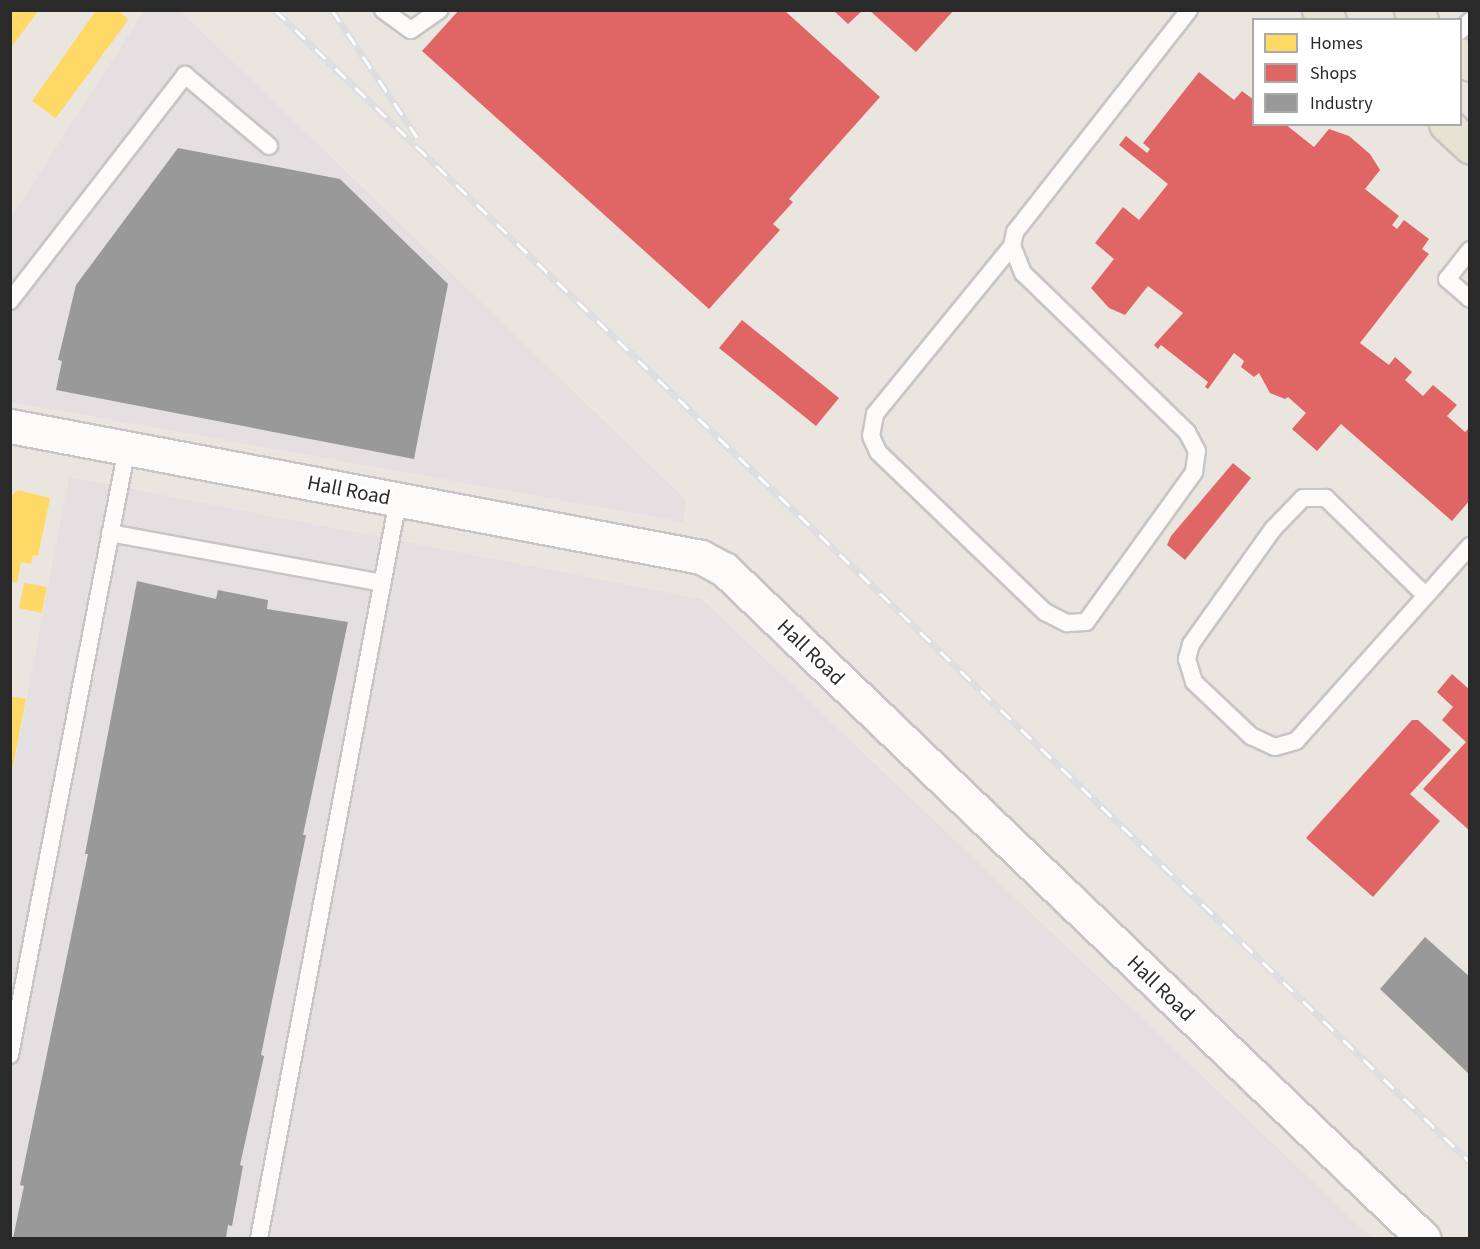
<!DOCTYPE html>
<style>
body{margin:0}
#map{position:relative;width:1480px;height:1249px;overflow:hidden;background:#eae6df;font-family:"Source Sans 3",sans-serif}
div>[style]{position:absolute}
.industrial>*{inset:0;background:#e4e0e2}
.homes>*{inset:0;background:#ffd966}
.shops>*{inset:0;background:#e06666}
.industry>*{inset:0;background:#999}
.roads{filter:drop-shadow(2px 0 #c7c5c5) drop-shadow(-2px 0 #c7c5c5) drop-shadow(0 2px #c7c5c5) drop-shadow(0 -2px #c7c5c5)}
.service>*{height:16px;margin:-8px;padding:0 8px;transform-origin:8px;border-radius:8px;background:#fcfbfa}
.tertiary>*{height:33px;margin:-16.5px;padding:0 16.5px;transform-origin:16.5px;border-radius:16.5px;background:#fcfbfa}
.primary>*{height:33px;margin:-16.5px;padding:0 16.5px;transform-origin:16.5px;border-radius:16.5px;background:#e7e3d2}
.rail>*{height:7px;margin-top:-3.5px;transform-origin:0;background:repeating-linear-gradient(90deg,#fff 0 14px,#dddedf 0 28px);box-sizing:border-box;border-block:2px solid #dddedf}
span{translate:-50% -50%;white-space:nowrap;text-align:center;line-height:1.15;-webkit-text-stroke:6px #fff;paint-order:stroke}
.street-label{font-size:21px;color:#2a2a2a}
.frame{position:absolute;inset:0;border:12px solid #2a2a2a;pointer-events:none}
.legend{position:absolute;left:1252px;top:18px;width:210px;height:108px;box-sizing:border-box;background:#fff;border:2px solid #aaa;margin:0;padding:8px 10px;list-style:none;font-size:18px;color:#2a2a2a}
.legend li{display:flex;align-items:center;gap:12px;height:30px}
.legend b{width:30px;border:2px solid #aaa}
</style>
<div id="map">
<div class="industrial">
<div style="clip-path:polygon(144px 11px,180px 11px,686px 500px,683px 522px,11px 402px,10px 219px)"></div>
<div style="clip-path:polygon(69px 477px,702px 599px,1372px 1238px,11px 1238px,11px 781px)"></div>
</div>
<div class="homes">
<div style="clip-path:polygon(10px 10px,39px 10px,10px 49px)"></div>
<div style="clip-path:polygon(117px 10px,128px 19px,126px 23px,58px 115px,55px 118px,32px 101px,95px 12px)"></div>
<div style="clip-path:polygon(18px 490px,50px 498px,38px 556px,33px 555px,31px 564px,21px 562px,17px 583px,10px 581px,10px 497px)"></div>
<div style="clip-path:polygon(24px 583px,47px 587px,42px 613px,19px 608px)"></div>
<div style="clip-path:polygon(10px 696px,26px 699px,12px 771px,10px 771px)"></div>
</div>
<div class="shops">
<div style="clip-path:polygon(459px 10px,784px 10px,880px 97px,789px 199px,793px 202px,773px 224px,780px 230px,709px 309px,422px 51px)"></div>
<div style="clip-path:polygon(833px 10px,863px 10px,848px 24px)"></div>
<div style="clip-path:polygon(869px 10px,954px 10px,916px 52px)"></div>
<div style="clip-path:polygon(1199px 72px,1234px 100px,1242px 91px,1254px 100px,1254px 124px,1285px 124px,1314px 147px,1329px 129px,1349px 136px,1370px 154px,1380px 170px,1365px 189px,1399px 216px,1392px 225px,1397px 229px,1404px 220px,1429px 239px,1422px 249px,1429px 254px,1360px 343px,1389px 365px,1395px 357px,1412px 372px,1405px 380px,1423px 396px,1433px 385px,1457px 405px,1447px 416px,1465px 432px,1470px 427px,1470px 500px,1452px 521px,1341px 424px,1317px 451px,1292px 429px,1306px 413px,1288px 397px,1285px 399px,1270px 393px,1259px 373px,1254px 377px,1241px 367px,1244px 361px,1234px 353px,1208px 389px,1205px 387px,1208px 382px,1161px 345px,1158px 349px,1154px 345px,1183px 313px,1148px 286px,1125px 315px,1109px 308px,1091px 288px,1114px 259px,1095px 243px,1123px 207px,1139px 220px,1168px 184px,1119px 145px,1126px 136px,1147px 153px,1150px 149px,1143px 143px)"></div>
<div style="clip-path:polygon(742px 320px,839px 398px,816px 426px,719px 348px)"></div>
<div style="clip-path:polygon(1233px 463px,1251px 478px,1185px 560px,1167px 545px,1171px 536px)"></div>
<div style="clip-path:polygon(1452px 674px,1470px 690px,1470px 831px,1423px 789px,1466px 742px,1442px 720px,1453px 707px,1437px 692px)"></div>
<div style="clip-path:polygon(1412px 720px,1418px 720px,1451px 750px,1410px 794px,1440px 821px,1373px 897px,1306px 838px)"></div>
</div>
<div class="industry">
<div style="clip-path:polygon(178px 148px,340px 179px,448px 284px,414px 459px,56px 390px,62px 361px,58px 360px,76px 285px)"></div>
<div style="clip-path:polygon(137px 581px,216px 599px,218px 590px,268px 600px,267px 609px,348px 622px,303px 835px,306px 835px,261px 1055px,264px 1056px,240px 1165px,243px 1166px,232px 1226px,228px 1225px,226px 1238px,13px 1238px,24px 1186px,20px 1185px,88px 854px,85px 854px)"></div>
<div style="clip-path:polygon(1425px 937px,1470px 977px,1470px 1075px,1380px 989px)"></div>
</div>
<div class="roads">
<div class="service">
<div style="left:383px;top:10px;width:34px;rotate:36deg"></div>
<div style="left:411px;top:30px;width:35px;rotate:-35deg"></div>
<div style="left:1460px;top:31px;width:14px;rotate:-45deg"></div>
<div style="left:1012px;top:246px;width:217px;rotate:129.2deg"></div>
<div style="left:875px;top:414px;width:22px;rotate:100deg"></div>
<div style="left:871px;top:436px;width:17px;rotate:66deg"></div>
<div style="left:878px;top:452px;width:231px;rotate:43.8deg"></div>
<div style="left:1045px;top:612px;width:25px;rotate:27deg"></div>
<div style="left:1067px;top:623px;width:19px;rotate:-3deg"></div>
<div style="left:1086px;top:622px;width:185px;rotate:-54.2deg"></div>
<div style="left:1194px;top:472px;width:21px;rotate:-82deg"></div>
<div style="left:1197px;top:451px;width:21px;rotate:-118deg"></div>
<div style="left:1187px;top:432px;width:228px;rotate:-135.9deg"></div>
<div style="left:1023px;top:273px;width:29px;rotate:-112deg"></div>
<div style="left:1012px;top:246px;width:14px;rotate:-78deg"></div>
<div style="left:1015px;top:232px;width:282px;rotate:-51.9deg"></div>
<div style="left:1470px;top:250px;width:37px;rotate:128deg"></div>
<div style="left:1447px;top:279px;width:30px;rotate:41deg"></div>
<div style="left:10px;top:301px;width:286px;rotate:-52.2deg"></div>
<div style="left:185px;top:75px;width:110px;rotate:40.2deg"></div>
<div style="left:110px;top:533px;width:277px;rotate:10.4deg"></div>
<div style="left:1425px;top:595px;width:139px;rotate:-135.6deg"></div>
<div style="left:1326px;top:498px;width:23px;rotate:180deg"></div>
<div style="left:1303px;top:498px;width:43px;rotate:134.1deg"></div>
<div style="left:1273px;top:529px;width:141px;rotate:125.5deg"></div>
<div style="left:1191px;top:644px;width:16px;rotate:105deg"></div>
<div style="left:1187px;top:659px;width:24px;rotate:73deg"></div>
<div style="left:1194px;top:682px;width:79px;rotate:43.5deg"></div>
<div style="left:1251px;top:736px;width:26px;rotate:25deg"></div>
<div style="left:1275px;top:747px;width:22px;rotate:-16deg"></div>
<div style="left:1296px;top:741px;width:213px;rotate:-48.2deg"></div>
<div style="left:1438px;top:582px;width:48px;rotate:-48.4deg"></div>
<div style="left:10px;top:1055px;width:618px;rotate:-79.09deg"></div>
<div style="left:259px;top:1238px;width:751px;rotate:-79.33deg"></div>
</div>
<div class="tertiary">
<div style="left:10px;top:426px;width:703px;rotate:10.73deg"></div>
<div style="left:701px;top:557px;width:26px;rotate:28deg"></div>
<div style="left:724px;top:569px;width:968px;rotate:43.74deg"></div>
</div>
<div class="primary">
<div style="left:1319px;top:10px;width:14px;rotate:45deg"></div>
<div style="left:1411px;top:10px;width:14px;rotate:45deg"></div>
<div style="left:1460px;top:55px;width:13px;rotate:42deg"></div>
<div style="left:1446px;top:124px;width:33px;rotate:43deg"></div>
</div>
</div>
<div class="rail">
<div style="left:275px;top:10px;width:1660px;rotate:43.95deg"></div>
<div style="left:332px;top:10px;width:153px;rotate:56.2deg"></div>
</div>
<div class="street-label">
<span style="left:349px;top:490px;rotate:11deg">Hall Road</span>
<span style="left:811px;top:652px;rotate:44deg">Hall Road</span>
<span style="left:1161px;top:988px;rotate:44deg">Hall Road</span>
</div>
<div class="frame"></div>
<ul class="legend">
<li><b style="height:16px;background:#ffd966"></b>Homes</li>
<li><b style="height:16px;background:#e06666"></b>Shops</li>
<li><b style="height:16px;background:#999"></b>Industry</li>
</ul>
</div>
